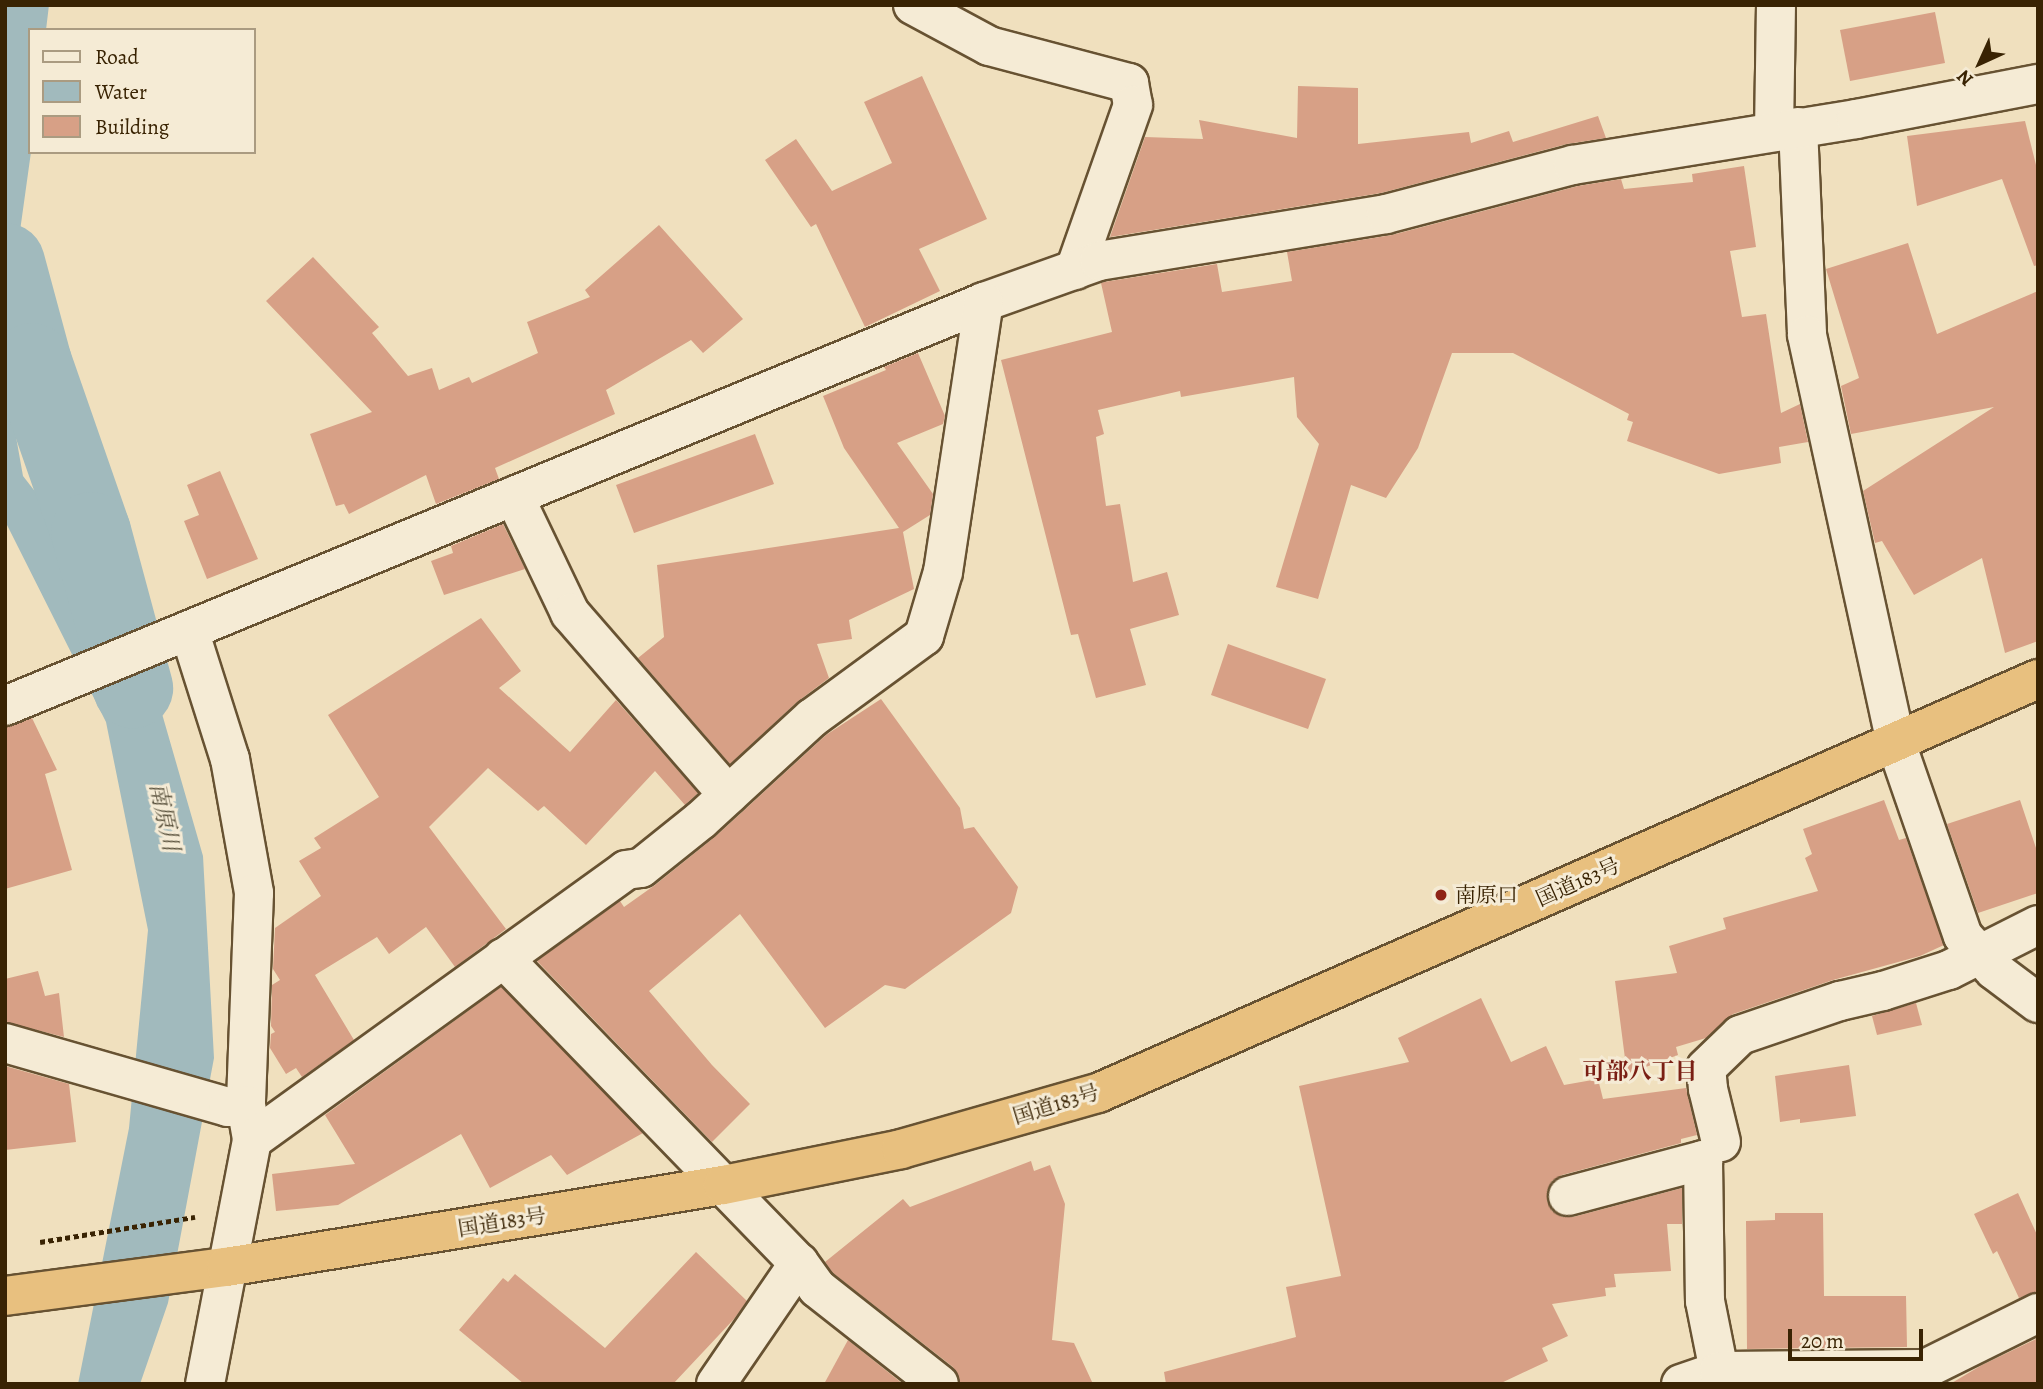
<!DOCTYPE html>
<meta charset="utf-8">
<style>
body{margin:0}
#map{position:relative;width:2043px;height:1389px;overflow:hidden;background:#f0e0be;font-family:Alegreya,"Noto Serif JP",serif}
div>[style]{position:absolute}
.water>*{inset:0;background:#a1babd}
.river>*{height:80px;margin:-40px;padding:0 40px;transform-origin:40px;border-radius:40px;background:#a1babd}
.building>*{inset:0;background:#d7a086}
.path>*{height:4.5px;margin-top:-2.25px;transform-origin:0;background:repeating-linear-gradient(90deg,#392303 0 5px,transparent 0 8.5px)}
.roads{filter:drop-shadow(2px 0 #675232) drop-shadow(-2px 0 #675232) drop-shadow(0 2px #675232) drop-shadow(0 -2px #675232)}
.minor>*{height:38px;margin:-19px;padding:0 19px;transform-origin:19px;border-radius:19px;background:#f5ebd5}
.highway>*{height:38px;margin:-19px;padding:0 19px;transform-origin:19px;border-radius:19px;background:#e8c07f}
.dots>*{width:19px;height:19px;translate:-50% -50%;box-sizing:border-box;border:4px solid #f5ebd5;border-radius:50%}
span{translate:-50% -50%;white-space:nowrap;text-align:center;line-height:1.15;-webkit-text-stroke:6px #f5ebd5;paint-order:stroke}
.street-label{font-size:21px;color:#392303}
.poi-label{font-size:21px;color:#392303}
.left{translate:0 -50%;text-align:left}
.water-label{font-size:23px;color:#58503b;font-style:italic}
.neighbourhood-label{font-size:23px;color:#7a1f14;font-weight:700}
.frame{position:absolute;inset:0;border:7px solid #392303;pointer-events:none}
.legend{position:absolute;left:28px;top:28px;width:228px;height:126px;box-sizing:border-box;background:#f5ebd5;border:2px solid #aa9b81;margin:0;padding:9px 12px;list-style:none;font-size:21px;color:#392303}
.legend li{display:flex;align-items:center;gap:14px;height:35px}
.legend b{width:35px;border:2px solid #aa9b81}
.north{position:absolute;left:1945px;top:28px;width:70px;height:70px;-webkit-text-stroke:5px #f5ebd5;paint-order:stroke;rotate:225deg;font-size:19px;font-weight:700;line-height:28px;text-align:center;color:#392303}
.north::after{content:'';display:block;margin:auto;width:24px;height:32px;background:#392303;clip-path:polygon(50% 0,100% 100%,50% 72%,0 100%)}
.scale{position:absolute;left:1788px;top:1329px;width:135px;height:32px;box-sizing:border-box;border:4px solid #392303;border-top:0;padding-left:9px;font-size:21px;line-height:24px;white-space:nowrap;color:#392303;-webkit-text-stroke:5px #f5ebd5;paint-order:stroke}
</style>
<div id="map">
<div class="water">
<div style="clip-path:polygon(5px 5px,49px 5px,46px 30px,30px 30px,31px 152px,5px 339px)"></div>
<div style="clip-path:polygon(5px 375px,23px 476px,135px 620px,203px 856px,214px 1058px,168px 1303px,140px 1384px,78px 1384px,129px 1128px,148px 930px,106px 722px,5px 521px)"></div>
</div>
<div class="river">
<div style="left:5px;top:263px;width:104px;rotate:74.9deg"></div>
<div style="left:32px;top:363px;width:179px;rotate:70.8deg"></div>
<div style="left:91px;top:532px;width:162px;rotate:74.9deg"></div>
</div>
<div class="building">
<div style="clip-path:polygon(1935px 12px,1945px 63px,1850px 81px,1840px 30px)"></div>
<div style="clip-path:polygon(922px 76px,987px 219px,919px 249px,940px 291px,865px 327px,816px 224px,811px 227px,765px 160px,796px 139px,832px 191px,892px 163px,864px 102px)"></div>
<div style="clip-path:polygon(1298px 86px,1358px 88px,1358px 144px,1469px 132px,1471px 143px,1509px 131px,1513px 142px,1598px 116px,1606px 138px,1567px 144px,1381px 193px,1110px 237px,1145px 137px,1203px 139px,1199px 120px,1297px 138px)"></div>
<div style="clip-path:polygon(2025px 121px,2038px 173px,2038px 265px,2034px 266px,2002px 179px,1917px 206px,1907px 136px)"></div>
<div style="clip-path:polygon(1744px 166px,1756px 247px,1730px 251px,1742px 317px,1766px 314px,1781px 413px,1800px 404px,1808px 442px,1779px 447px,1781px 463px,1719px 474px,1627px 441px,1633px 422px,1627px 420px,1629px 414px,1513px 353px,1452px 353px,1418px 448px,1386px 498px,1351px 485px,1318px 599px,1276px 587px,1319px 444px,1297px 417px,1294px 377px,1181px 397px,1180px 391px,1098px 410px,1104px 434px,1096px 437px,1106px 506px,1120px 504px,1133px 582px,1167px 572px,1179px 615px,1130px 629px,1146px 685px,1096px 698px,1078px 634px,1071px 635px,1001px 360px,1112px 332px,1101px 283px,1104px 282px,1217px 264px,1222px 292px,1292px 281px,1287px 252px,1392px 235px,1578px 186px,1621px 179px,1624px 189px,1693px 182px,1692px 174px)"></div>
<div style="clip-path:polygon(659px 225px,743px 319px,703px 353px,691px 340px,606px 390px,615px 414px,495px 468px,499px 479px,436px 504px,426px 475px,349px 514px,344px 504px,336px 506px,310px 434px,372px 412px,266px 301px,313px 257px,379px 327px,372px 333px,408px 376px,432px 368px,439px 390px,469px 377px,472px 383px,538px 353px,527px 322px,590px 297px,585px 290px)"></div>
<div style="clip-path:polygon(1908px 243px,1937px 334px,2038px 291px,2038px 641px,2005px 653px,1982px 558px,1914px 595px,1882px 541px,1875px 543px,1863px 491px,1994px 407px,1851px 434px,1841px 386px,1859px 378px,1826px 269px)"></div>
<div style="clip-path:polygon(918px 353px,945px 416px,943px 424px,897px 443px,933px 494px,930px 515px,903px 532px,914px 589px,849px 620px,852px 639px,817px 644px,829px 678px,797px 702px,730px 764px,638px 658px,664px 637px,657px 565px,899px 528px,844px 448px,823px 396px,886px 370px,884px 367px)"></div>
<div style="clip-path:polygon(755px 434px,774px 484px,634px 533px,616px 485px)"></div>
<div style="clip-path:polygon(220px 471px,258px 559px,207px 579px,184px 521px,199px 515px,187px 485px)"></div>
<div style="clip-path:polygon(503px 524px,525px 569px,444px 595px,431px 561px,453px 553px,451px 546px)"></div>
<div style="clip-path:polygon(481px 618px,521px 671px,499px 688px,570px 752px,616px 700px,698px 793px,685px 805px,655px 771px,586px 845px,544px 806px,538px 811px,488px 768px,429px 827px,506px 929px,455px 967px,426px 927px,389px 954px,377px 937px,315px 975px,354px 1040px,302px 1077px,296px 1068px,286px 1074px,270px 1048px,271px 1034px,275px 1032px,271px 1026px,272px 985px,280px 980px,273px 969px,275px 928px,321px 896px,299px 861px,321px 848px,314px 838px,379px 797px,328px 715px)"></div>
<div style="clip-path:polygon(1228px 644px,1326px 679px,1308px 729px,1211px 695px)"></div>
<div style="clip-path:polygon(881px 699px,960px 808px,964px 829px,974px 827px,1018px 887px,1011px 913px,905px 989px,885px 985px,825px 1028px,740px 914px,649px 991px,712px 1065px,750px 1104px,712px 1142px,537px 961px,620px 901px,624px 907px,655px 885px,716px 836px,826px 735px)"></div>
<div style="clip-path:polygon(32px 718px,57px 770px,45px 774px,72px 870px,5px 889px,5px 727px)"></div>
<div style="clip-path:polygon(1884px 800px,1899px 840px,1906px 838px,1944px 945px,1920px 956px,1833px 980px,1733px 1014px,1706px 1038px,1676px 1047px,1678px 1055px,1627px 1074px,1615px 981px,1677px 973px,1669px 946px,1726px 929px,1723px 918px,1818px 891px,1805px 858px,1812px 854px,1803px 829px)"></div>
<div style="clip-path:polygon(2020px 800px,2038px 854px,2038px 893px,1978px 913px,1947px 824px)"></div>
<div style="clip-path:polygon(38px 971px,45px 996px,59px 993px,64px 1037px,5px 1022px,5px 979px)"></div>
<div style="clip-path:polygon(501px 987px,643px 1133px,567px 1175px,551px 1155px,490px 1188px,461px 1134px,338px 1205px,276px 1211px,272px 1174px,355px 1164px,325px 1115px)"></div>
<div style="clip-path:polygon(1481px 998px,1511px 1062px,1546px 1046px,1564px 1085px,1598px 1079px,1603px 1099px,1686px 1088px,1697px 1135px,1681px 1139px,1681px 1143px,1562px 1175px,1552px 1181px,1547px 1191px,1547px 1201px,1552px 1211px,1562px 1217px,1573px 1217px,1682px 1188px,1682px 1224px,1667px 1224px,1671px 1271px,1614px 1274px,1616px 1287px,1605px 1288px,1606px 1296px,1552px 1304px,1568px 1336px,1542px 1348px,1548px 1361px,1499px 1384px,1166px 1384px,1164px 1372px,1296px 1337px,1286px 1287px,1341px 1276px,1299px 1086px,1409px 1062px,1398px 1038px)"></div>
<div style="clip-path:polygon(1916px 1003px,1922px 1025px,1877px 1035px,1872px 1016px)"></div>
<div style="clip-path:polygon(1849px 1065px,1856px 1116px,1800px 1123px,1800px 1119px,1780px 1122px,1775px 1076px)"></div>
<div style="clip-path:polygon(5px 1066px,69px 1084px,76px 1142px,5px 1150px)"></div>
<div style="clip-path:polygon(1031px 1161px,1034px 1171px,1050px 1165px,1065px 1204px,1052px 1340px,1074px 1343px,1093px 1384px,960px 1384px,953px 1367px,833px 1273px,825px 1262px,903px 1199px,910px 1207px)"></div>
<div style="clip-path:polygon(2018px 1193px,2038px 1237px,2038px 1291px,2019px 1298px,1997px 1251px,1993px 1254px,1974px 1214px)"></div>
<div style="clip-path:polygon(1775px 1213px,1823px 1213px,1824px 1296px,1906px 1296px,1907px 1347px,1747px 1349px,1746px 1221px,1775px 1220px)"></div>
<div style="clip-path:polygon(696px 1252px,747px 1301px,734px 1319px,673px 1384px,524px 1384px,459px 1330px,503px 1278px,508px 1282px,515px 1274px,605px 1348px)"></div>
<div style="clip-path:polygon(2038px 1338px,2038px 1384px,1950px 1384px,1982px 1365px)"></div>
<div style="clip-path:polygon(848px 1340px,903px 1384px,824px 1384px)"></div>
</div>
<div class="path">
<div style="left:40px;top:1242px;width:157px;rotate:-9.2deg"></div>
</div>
<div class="roads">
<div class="minor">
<div style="left:913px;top:5px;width:86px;rotate:28.3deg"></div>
<div style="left:989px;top:46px;width:145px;rotate:14.8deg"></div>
<div style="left:1129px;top:83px;width:22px;rotate:80deg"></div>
<div style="left:1133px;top:105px;width:175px;rotate:109.4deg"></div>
<div style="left:1798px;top:127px;width:208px;rotate:87.5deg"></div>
<div style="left:1807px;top:335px;width:418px;rotate:77.7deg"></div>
<div style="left:1896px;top:743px;width:204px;rotate:70.9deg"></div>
<div style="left:1963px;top:936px;width:46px;rotate:47.6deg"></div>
<div style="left:1994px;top:970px;width:55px;rotate:36.9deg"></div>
<div style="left:1774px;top:132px;width:127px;rotate:-89.1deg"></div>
<div style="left:514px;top:496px;width:130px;rotate:64.4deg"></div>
<div style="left:570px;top:613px;width:241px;rotate:49deg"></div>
<div style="left:189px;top:630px;width:135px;rotate:72.4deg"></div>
<div style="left:230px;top:759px;width:136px;rotate:79.8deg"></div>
<div style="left:254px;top:893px;width:212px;rotate:92.2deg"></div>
<div style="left:246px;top:1105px;width:36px;rotate:80deg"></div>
<div style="left:252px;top:1140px;width:248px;rotate:100.9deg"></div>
<div style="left:5px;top:706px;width:1059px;rotate:-22.42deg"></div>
<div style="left:984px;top:302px;width:122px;rotate:-19.6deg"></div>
<div style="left:1099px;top:261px;width:291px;rotate:-9.3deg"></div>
<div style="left:1386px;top:214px;width:193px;rotate:-14.7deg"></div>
<div style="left:1573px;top:165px;width:287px;rotate:-9.2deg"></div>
<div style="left:1856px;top:119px;width:185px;rotate:-10.9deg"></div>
<div style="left:503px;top:958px;width:425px;rotate:45.9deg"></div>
<div style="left:799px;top:1263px;width:31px;rotate:54deg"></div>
<div style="left:817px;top:1288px;width:155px;rotate:38.2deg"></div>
<div style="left:5px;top:1043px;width:232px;rotate:16deg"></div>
<div style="left:228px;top:1107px;width:18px;rotate:-6deg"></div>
<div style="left:252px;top:1140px;width:461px;rotate:-35.8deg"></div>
<div style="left:626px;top:870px;width:15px;rotate:-8deg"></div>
<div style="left:641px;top:868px;width:77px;rotate:-38.7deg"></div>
<div style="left:701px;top:820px;width:151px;rotate:-42.6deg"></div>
<div style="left:812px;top:718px;width:139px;rotate:-36.2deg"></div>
<div style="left:924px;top:636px;width:67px;rotate:-73.5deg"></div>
<div style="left:943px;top:572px;width:273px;rotate:-81.4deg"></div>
<div style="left:1721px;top:1142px;width:55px;rotate:-103.8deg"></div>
<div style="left:1708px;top:1089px;width:21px;rotate:-95deg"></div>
<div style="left:1706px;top:1068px;width:47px;rotate:-44.1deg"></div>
<div style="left:1740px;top:1035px;width:106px;rotate:-18.8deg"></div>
<div style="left:1840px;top:1001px;width:44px;rotate:-13.1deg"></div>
<div style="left:1883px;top:991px;width:69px;rotate:-17.7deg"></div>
<div style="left:1949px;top:970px;width:100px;rotate:-26.8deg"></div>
<div style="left:1568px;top:1196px;width:140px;rotate:-14.9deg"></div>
<div style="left:1703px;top:1160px;width:141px;rotate:89.2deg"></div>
<div style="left:1705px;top:1301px;width:71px;rotate:78.7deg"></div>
<div style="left:716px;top:1384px;width:147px;rotate:-55.6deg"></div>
<div style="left:1681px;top:1384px;width:40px;rotate:-18.9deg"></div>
<div style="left:1719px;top:1371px;width:206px;rotate:-0.6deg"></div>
<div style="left:1925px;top:1369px;width:126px;rotate:-26.4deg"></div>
</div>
<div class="highway">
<div style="left:5px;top:1296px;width:223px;rotate:-7.5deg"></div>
<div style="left:226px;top:1267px;width:504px;rotate:-9.37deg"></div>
<div style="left:723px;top:1185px;width:182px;rotate:-11.4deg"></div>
<div style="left:901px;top:1149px;width:205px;rotate:-15.9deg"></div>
<div style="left:1098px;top:1093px;width:1027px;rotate:-23.77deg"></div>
</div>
</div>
<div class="dots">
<div style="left:1441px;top:895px;background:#8f2418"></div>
</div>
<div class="street-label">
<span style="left:1578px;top:882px;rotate:-24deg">国道183号</span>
<span style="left:1056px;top:1104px;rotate:-17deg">国道183号</span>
<span style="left:502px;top:1222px;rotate:-9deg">国道183号</span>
</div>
<div class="poi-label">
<span class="left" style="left:1455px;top:895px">南原口</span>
</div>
<div class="water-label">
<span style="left:164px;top:817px;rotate:78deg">南原川</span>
</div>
<div class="neighbourhood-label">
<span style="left:1640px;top:1072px">可部八丁目</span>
</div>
<div class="frame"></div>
<ul class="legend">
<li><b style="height:9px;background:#f5ebd5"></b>Road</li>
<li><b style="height:19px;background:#a1babd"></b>Water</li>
<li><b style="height:19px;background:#d7a086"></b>Building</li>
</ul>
<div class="north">N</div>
<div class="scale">20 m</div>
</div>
